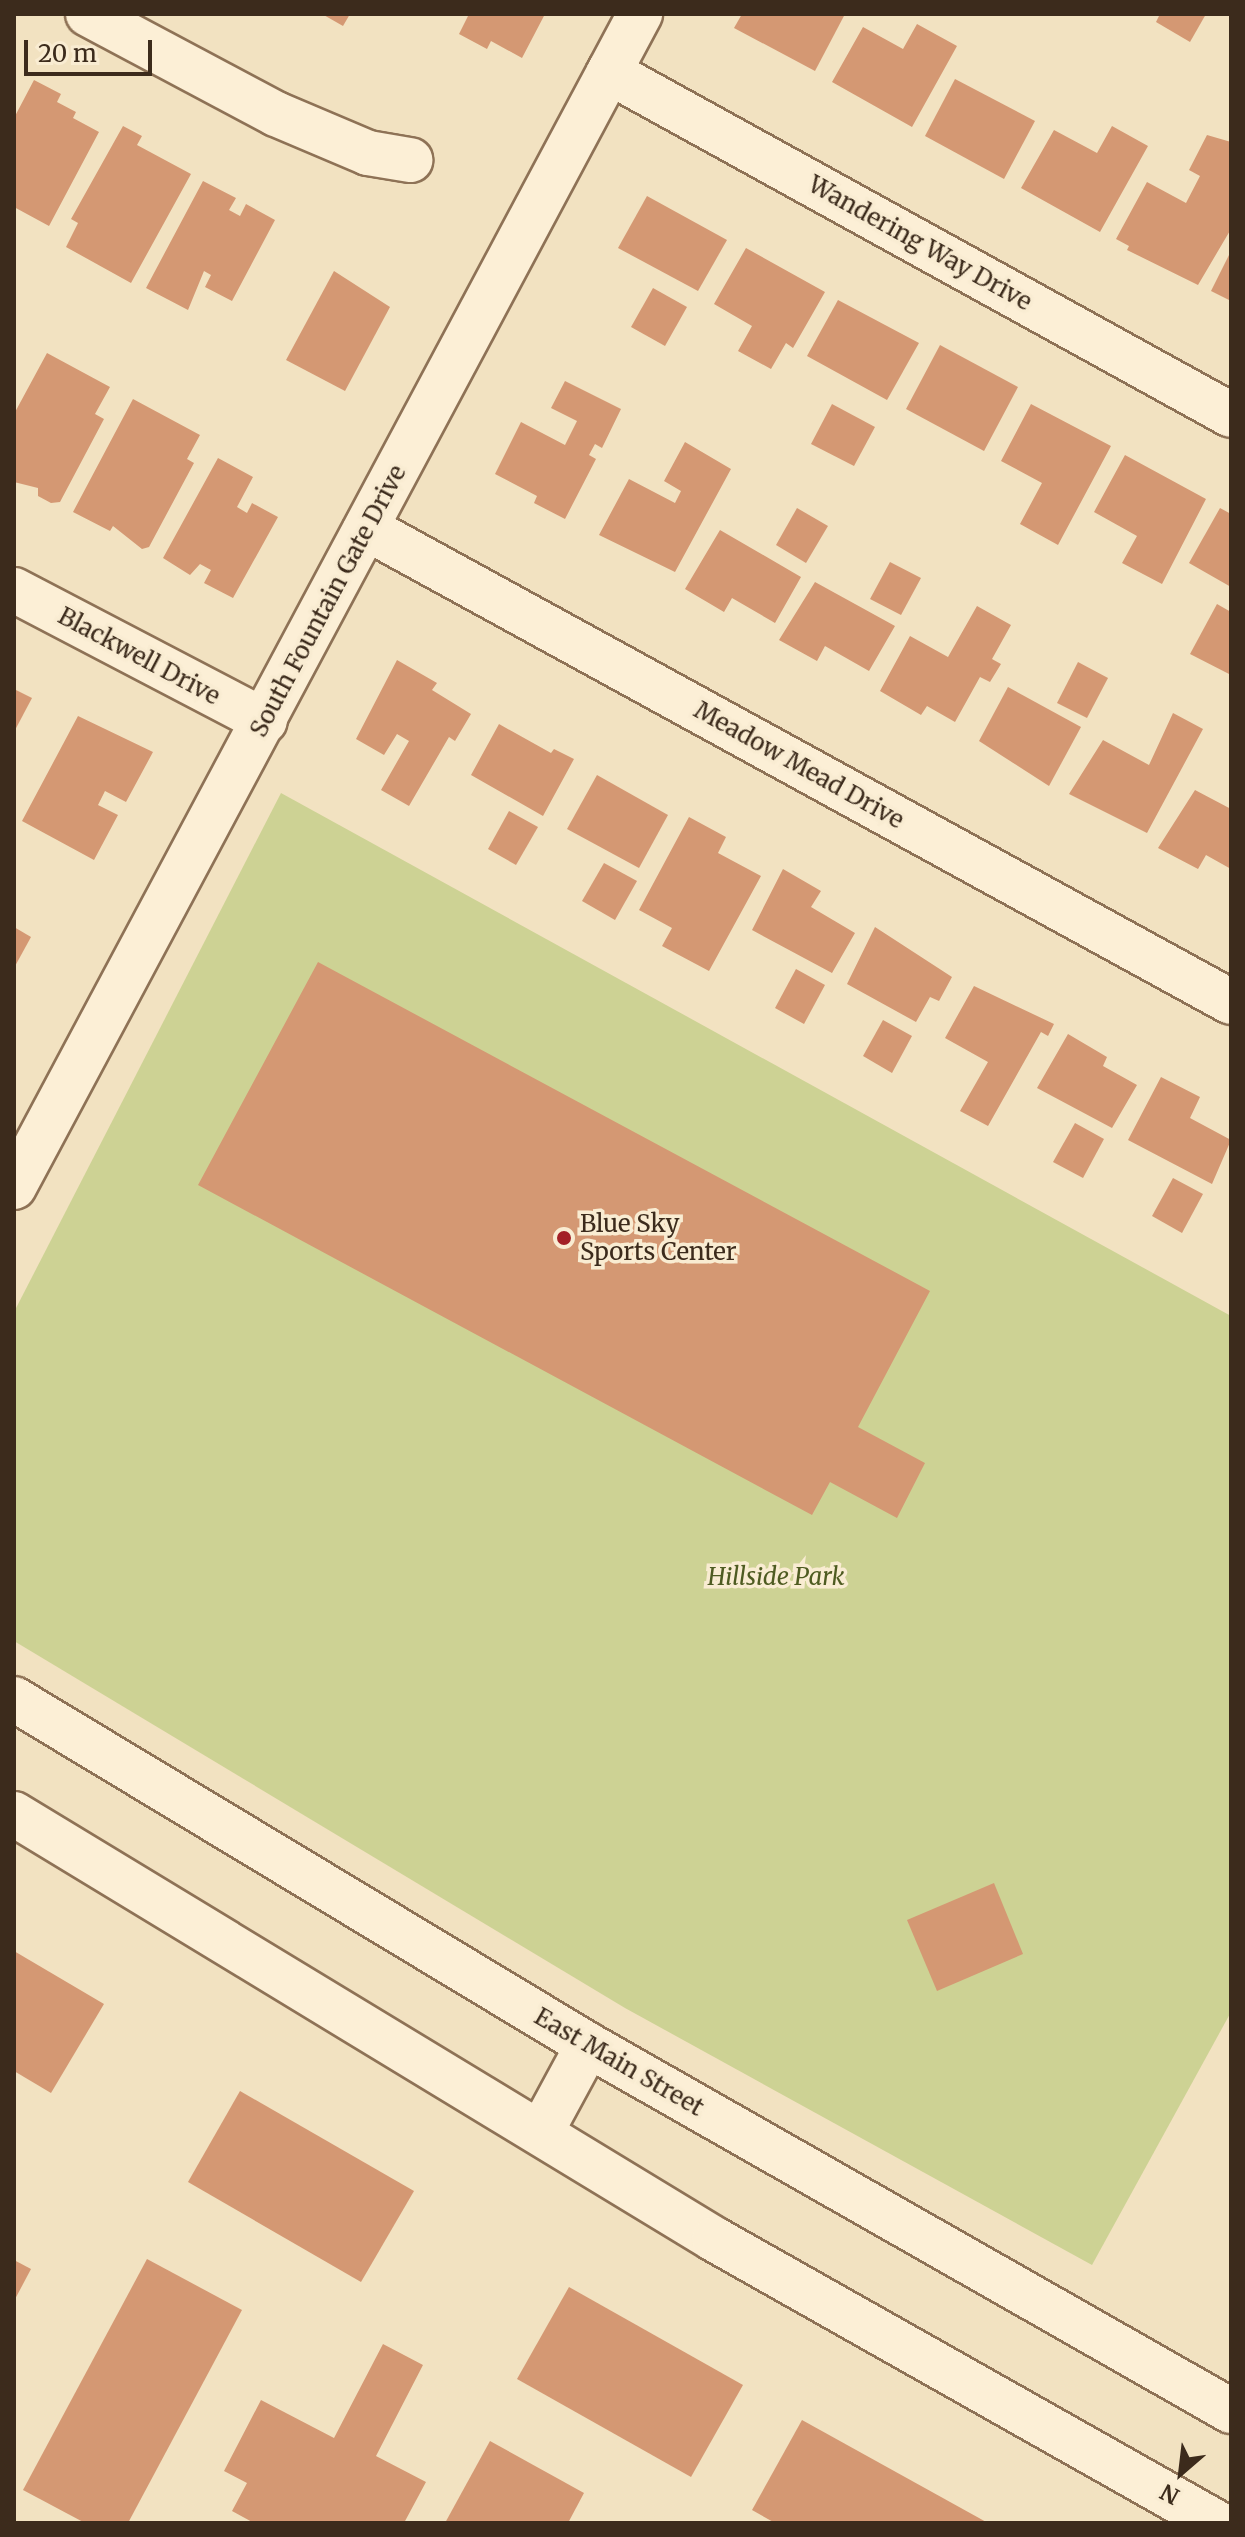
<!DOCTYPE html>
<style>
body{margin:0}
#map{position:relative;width:1245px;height:2537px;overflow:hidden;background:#f2e2c1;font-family:Merriweather,serif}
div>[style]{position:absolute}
.green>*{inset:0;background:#cdd294}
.building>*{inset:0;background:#d49873}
.roads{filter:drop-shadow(2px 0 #8e7256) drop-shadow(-2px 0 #8e7256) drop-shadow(0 2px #8e7256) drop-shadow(0 -2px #8e7256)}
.street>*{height:44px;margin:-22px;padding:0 22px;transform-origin:22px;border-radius:22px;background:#fcefd6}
.secondary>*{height:44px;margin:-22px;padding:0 22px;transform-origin:22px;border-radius:22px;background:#fcefd6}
.dots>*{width:22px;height:22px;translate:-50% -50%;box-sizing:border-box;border:4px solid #f9ecd2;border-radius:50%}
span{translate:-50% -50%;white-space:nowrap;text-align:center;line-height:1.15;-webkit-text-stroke:7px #f9ecd2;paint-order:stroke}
.street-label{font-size:24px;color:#3c2b1c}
.poi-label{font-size:24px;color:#3c2b1c}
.left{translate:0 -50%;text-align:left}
.park-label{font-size:24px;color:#4e5b21;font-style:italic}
.frame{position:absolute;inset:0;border:16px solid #3c2b1c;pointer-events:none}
.north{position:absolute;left:1141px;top:2433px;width:80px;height:80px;-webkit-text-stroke:6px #f9ecd2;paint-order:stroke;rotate:208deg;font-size:22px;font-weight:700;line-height:32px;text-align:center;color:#3c2b1c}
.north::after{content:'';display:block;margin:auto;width:28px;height:36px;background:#3c2b1c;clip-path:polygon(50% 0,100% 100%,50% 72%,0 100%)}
.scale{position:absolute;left:24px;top:40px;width:128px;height:36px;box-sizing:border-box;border:4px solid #3c2b1c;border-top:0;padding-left:10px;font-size:24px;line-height:28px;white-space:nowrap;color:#3c2b1c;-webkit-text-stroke:6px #f9ecd2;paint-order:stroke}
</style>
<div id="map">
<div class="green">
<div style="clip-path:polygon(281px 793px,1231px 1316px,1231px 2012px,1092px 2265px,625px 2008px,14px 1641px,14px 1312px)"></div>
</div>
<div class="building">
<div style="clip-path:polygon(322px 14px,350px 14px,343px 26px)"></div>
<div style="clip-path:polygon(464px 14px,545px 14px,522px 58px,491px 41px,487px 49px,459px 34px,468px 16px)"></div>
<div style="clip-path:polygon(742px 14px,845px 14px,815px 71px,734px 28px)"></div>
<div style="clip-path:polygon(1160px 14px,1206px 14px,1190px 42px,1156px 22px)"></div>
<div style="clip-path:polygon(917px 24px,957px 46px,912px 127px,832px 82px,863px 27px,903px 49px)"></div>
<div style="clip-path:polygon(955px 79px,1035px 121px,1004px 179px,925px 136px)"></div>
<div style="clip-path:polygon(34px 80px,61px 94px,57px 102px,76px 112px,73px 118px,99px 132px,49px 226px,14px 207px,14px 118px)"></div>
<div style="clip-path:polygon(123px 126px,142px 136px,137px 145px,191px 174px,131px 283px,66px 247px,78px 223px,71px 219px)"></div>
<div style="clip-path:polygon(1112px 126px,1148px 146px,1100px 232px,1021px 188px,1054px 130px,1097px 153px)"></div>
<div style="clip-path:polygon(1207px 135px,1231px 142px,1231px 229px,1198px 285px,1127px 250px,1129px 246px,1116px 239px,1147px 182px,1186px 203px,1200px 176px,1189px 170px)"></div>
<div style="clip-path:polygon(203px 181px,236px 198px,229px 210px,240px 216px,246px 204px,275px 220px,232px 301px,205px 287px,211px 275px,204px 271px,188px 310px,146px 288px)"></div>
<div style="clip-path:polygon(647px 196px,727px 240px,698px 291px,618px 248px)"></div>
<div style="clip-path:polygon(746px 248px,825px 292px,793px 348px,786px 343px,771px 369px,738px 351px,752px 326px,714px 304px)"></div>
<div style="clip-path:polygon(1231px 251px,1231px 301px,1211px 291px)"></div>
<div style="clip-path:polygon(334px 271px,390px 307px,345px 391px,286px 360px)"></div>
<div style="clip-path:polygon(653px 288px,687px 307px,665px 346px,631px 327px)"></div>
<div style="clip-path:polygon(838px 300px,919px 343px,887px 400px,807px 356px)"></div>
<div style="clip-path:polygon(940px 345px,1018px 387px,984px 451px,906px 409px)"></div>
<div style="clip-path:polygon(47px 353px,110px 387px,95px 414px,104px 419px,60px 502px,51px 503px,38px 496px,38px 488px,14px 482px,14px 414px)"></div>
<div style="clip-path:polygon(565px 381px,621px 409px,602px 448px,595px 444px,589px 455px,596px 459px,565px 519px,534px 503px,537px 496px,495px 474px,521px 422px,565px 445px,577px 421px,551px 408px)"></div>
<div style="clip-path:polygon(133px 399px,200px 435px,187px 459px,194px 463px,149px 547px,142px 549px,113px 526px,110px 531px,73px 512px)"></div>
<div style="clip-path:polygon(832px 404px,875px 427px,854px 466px,811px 444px)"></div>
<div style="clip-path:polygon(1031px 404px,1111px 446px,1058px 545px,1020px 524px,1042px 483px,1001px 461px)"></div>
<div style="clip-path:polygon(685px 442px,731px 469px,675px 572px,599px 535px,629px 479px,675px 503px,681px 491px,664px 481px)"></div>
<div style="clip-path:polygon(1125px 455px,1206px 499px,1162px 584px,1122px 563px,1137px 536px,1094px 512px)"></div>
<div style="clip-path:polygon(218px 458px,253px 477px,237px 507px,247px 513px,252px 503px,278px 517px,233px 598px,204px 583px,211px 570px,200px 564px,190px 575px,163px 558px)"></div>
<div style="clip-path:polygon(797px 508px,828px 526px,806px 563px,776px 545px)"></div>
<div style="clip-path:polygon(1220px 508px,1231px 514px,1231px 587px,1189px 563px)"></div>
<div style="clip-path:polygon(720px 530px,801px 577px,775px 623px,732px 598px,724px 612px,685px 589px)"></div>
<div style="clip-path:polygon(890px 562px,921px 578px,901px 615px,870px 599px)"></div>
<div style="clip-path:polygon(815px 582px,895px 626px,869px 671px,825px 646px,817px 661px,779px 640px)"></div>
<div style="clip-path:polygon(1217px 604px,1231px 612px,1231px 675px,1190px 654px)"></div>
<div style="clip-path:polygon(977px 606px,1011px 625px,992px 659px,1001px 664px,990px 682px,980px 677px,955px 722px,927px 706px,921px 715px,880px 691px,910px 636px,948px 657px)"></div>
<div style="clip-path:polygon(397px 660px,437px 683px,432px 690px,471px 714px,455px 741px,449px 737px,409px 806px,381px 790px,409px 741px,397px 734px,384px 755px,356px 739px)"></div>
<div style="clip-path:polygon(1078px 662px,1108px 678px,1087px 718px,1057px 703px)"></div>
<div style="clip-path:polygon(1008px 687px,1081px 727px,1049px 786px,979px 741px)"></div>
<div style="clip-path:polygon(14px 689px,32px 698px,14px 732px)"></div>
<div style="clip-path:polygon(1173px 713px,1203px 729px,1147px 833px,1069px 794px,1103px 740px,1149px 765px)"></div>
<div style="clip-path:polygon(78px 716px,153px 752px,126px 802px,105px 791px,98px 805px,118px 815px,94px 860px,22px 821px)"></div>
<div style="clip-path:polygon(499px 724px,551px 753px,554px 749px,574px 759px,543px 816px,471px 775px)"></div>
<div style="clip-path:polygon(597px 775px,668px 815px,639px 868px,567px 829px)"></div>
<div style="clip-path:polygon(1195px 790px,1231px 809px,1231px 869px,1206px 855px,1198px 869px,1158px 848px)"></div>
<div style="clip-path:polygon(509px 811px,538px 827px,516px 865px,488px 849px)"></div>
<div style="clip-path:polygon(689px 817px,726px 837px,718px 853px,761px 876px,709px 971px,662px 946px,672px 928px,639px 910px)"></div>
<div style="clip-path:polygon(604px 863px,637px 881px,615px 920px,582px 901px)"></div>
<div style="clip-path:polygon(783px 869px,821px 891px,811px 907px,855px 933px,832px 973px,752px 930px)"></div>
<div style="clip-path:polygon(14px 927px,31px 937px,14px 968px)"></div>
<div style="clip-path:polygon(875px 927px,952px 977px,939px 1001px,930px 997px,916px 1022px,847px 984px)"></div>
<div style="clip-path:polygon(318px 962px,930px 1291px,858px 1427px,925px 1463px,897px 1518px,830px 1482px,812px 1515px,198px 1185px)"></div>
<div style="clip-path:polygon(796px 969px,825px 985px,804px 1024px,775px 1008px)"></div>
<div style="clip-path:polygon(974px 986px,1054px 1024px,1048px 1036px,1041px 1032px,988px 1126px,960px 1111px,988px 1062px,945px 1038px)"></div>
<div style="clip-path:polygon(883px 1020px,912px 1036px,892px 1073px,863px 1056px)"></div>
<div style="clip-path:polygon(1068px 1034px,1107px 1057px,1103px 1066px,1137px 1085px,1112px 1128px,1037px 1088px)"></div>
<div style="clip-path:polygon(1161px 1077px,1200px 1097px,1190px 1118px,1231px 1140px,1212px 1184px,1128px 1140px)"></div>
<div style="clip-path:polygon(1075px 1123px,1104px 1139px,1083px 1178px,1053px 1162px)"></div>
<div style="clip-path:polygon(1173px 1178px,1203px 1194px,1182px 1233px,1152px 1216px)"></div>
<div style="clip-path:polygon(994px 1883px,1023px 1954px,937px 1991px,907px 1920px)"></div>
<div style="clip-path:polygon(14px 1951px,104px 2004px,51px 2093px,14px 2071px)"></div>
<div style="clip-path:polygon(240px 2091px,414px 2191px,361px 2282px,188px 2182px)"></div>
<div style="clip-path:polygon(147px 2259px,242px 2310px,128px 2523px,85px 2523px,23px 2490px)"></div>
<div style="clip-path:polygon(14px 2260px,31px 2269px,14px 2301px)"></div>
<div style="clip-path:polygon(569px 2287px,743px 2385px,691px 2477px,517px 2379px)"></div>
<div style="clip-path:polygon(383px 2344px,423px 2365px,376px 2456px,426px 2482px,404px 2523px,254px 2523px,232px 2511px,247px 2483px,224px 2471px,261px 2400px,334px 2438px)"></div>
<div style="clip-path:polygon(802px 2420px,988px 2523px,775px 2523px,752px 2510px)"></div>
<div style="clip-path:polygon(490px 2441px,584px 2493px,568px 2523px,445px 2523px)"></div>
</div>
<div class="roads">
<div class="street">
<div style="left:88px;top:14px;width:213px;rotate:28deg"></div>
<div style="left:276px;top:114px;width:100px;rotate:23deg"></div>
<div style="left:368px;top:153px;width:43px;rotate:9.5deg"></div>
<div style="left:609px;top:72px;width:710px;rotate:28.87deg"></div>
<div style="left:366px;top:528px;width:986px;rotate:28.72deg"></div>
<div style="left:14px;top:590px;width:283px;rotate:27.6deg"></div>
</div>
<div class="secondary">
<div style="left:14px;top:1187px;width:1330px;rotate:-61.91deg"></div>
<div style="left:14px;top:1699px;width:670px;rotate:31.08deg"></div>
<div style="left:588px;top:2045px;width:740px;rotate:29.65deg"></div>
<div style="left:14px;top:1814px;width:819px;rotate:31.26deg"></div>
<div style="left:714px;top:2239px;width:578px;rotate:29.45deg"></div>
<div style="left:541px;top:2132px;width:99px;rotate:-61.6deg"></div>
</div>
</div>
<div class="dots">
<div style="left:564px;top:1238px;background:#a32026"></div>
</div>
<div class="street-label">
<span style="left:920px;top:243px;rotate:29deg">Wandering Way Drive</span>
<span style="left:328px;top:601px;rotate:-62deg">South Fountain Gate Drive</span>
<span style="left:139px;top:656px;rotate:28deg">Blackwell Drive</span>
<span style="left:799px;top:765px;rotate:29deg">Meadow Mead Drive</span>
<span style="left:619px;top:2062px;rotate:30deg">East Main Street</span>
</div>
<div class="poi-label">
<span class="left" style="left:580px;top:1238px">Blue Sky<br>Sports Center</span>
</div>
<div class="park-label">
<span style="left:776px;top:1577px">Hillside Park</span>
</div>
<div class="frame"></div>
<div class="north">N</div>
<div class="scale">20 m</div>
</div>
